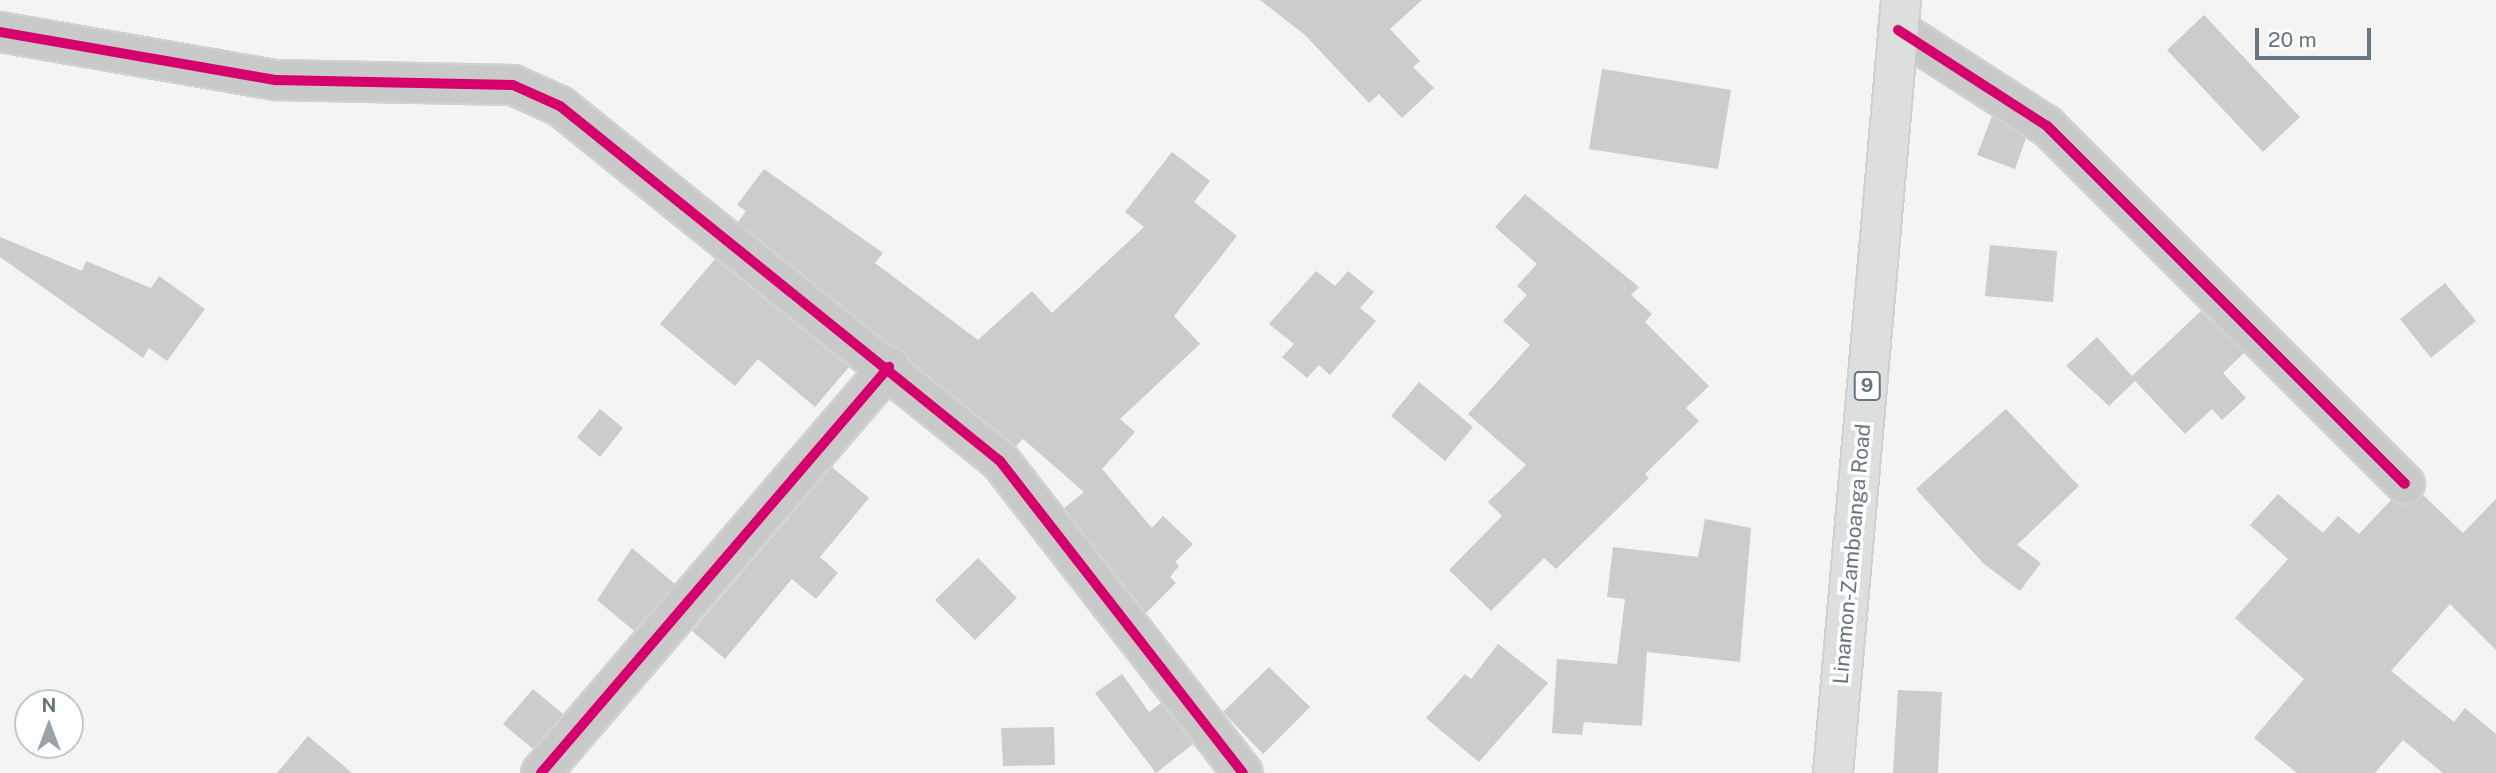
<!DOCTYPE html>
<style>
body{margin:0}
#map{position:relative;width:2496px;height:773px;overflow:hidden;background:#f4f4f2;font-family:"Public Sans",sans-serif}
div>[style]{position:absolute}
.building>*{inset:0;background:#cbcccc}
.roads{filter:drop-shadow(2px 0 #d0d1d0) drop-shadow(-2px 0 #d0d1d0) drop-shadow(0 2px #d0d1d0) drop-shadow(0 -2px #d0d1d0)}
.minor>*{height:38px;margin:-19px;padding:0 19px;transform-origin:19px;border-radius:19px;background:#c8caca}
.trunk>*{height:38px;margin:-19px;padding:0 19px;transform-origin:19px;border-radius:19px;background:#dddede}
.cycleway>*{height:10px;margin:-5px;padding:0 5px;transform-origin:5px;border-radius:5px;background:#d6006c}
span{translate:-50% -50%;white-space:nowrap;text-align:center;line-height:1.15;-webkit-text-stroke:7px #fff;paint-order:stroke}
.shield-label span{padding:2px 5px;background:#fff;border:2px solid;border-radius:5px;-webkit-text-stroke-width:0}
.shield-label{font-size:19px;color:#667680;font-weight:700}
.street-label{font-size:21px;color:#667680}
.north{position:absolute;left:14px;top:689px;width:70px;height:70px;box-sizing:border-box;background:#fff;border:2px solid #c2c8cc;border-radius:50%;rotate:0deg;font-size:19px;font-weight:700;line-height:28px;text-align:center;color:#667680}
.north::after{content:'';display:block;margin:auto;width:24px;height:32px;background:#98a2a8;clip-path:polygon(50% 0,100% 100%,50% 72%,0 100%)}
.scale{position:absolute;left:2255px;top:28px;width:116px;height:32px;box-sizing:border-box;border:4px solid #667680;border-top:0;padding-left:9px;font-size:21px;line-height:24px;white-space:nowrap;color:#667680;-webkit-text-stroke:5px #fff;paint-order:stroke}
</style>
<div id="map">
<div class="building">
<div style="clip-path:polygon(1260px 0,1422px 0,1390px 29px,1420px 61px,1413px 67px,1434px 88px,1402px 118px,1379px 94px,1369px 103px,1305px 35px)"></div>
<div style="clip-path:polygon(2204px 15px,2300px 117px,2263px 152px,2167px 50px)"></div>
<div style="clip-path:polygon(1602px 69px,1731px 90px,1718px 169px,1589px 149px)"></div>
<div style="clip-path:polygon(1992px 116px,2026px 138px,2015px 169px,1977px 155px)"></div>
<div style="clip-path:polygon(1172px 152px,1210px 181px,1194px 202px,1237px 236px,1174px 316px,1200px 344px,1120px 419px,1135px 432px,1102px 469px,1152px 528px,1163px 516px,1193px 544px,1175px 562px,1179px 566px,1170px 577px,1176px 583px,1146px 613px,1064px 508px,1084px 492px,1023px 439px,1016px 446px,738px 222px,746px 211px,737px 205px,764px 169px,883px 253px,875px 263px,978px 340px,1032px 291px,1052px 313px,1144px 227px,1125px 212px)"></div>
<div style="clip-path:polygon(1525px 194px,1639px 287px,1631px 295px,1652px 314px,1645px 322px,1709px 386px,1686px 408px,1699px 421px,1645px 474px,1649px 478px,1556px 569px,1544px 558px,1491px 611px,1449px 570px,1502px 516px,1488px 502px,1526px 465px,1468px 414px,1530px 345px,1503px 321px,1527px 295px,1517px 286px,1537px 264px,1495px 227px)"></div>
<div style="clip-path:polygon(0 237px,82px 271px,86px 261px,151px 288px,159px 276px,205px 309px,167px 361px,149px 348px,143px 358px,0 257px)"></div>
<div style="clip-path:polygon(1990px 245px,2057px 251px,2053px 302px,1985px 296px)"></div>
<div style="clip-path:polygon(715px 259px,849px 367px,815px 407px,758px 359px,735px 386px,660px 324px)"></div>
<div style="clip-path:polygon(1316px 271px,1335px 286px,1348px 271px,1374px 292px,1360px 308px,1376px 321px,1330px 375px,1319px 365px,1307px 378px,1282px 357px,1294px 344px,1269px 324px)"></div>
<div style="clip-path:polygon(2445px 283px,2476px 321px,2431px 358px,2400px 319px)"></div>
<div style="clip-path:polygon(2201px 311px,2244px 353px,2223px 373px,2246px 398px,2222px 420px,2212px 409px,2185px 434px,2135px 381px,2109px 406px,2066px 366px,2097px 337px,2132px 376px)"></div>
<div style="clip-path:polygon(1419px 382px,1473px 427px,1445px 461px,1391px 416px)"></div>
<div style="clip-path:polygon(600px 409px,623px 428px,600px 457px,577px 437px)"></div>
<div style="clip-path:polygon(2006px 409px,2079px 486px,2017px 545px,2041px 563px,2020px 591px,1984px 564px,1916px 489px)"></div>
<div style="clip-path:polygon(832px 467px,869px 498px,820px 557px,838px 573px,816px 599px,792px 579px,725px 659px,692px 631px)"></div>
<div style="clip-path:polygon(2278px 494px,2323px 533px,2338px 516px,2359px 534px,2391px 500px,2410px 505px,2423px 495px,2463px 533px,2496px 499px,2496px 650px,2450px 604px,2391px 671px,2454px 722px,2465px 708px,2496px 734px,2496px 773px,2443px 773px,2403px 740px,2375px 773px,2297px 773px,2254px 738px,2304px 679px,2235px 618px,2288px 559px,2250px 525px)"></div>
<div style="clip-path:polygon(1705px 519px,1751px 528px,1740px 662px,1647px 652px,1642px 726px,1584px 722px,1582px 735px,1552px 733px,1557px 659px,1617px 664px,1625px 599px,1607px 597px,1613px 547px,1698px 557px)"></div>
<div style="clip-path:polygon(632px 548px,675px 584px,634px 631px,597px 600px)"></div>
<div style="clip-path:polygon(978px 558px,1017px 598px,975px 640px,935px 600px)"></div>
<div style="clip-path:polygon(1498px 644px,1548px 683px,1479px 762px,1426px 718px,1465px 674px,1471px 679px)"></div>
<div style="clip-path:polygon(1269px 667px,1310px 707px,1263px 754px,1223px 712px)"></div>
<div style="clip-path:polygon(1122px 674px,1149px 712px,1161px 703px,1193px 744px,1156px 773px,1095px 693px)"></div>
<div style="clip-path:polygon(533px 689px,563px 714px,533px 749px,503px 724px)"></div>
<div style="clip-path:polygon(1898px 690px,1942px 692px,1938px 773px,1893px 773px)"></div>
<div style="clip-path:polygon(1054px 727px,1055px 765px,1003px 766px,1001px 728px)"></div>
<div style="clip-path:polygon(308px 736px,352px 773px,277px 773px)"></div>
</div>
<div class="roads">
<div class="minor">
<div style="left:1898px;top:30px;width:177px;rotate:32.8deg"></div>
<div style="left:2047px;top:126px;width:506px;rotate:45deg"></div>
<div style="left:0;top:32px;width:280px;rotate:9.9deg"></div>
<div style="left:276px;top:80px;width:237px;rotate:1.2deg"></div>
<div style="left:513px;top:85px;width:51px;rotate:24.1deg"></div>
<div style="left:560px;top:106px;width:565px;rotate:38.9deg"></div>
<div style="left:1000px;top:461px;width:395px;rotate:52.1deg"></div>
<div style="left:541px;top:773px;width:535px;rotate:-49.4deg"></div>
</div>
<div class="trunk">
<div style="left:1833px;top:773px;width:776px;rotate:-84.97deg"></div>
</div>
</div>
<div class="cycleway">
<div style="left:1898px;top:30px;width:177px;rotate:32.8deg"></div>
<div style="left:2047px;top:126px;width:506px;rotate:45deg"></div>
<div style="left:0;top:32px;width:280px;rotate:9.9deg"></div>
<div style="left:276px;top:80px;width:237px;rotate:1.2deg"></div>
<div style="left:513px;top:85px;width:51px;rotate:24.1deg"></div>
<div style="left:560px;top:106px;width:565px;rotate:38.9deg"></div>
<div style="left:1000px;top:461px;width:395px;rotate:52.1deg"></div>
<div style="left:541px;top:773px;width:535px;rotate:-49.4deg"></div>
</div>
<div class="shield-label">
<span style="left:1867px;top:386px">9</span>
</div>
<div class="street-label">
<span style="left:1852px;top:554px;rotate:-85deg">Linamon-Zamboanga Road</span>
</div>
<div class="north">N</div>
<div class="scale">20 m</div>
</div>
